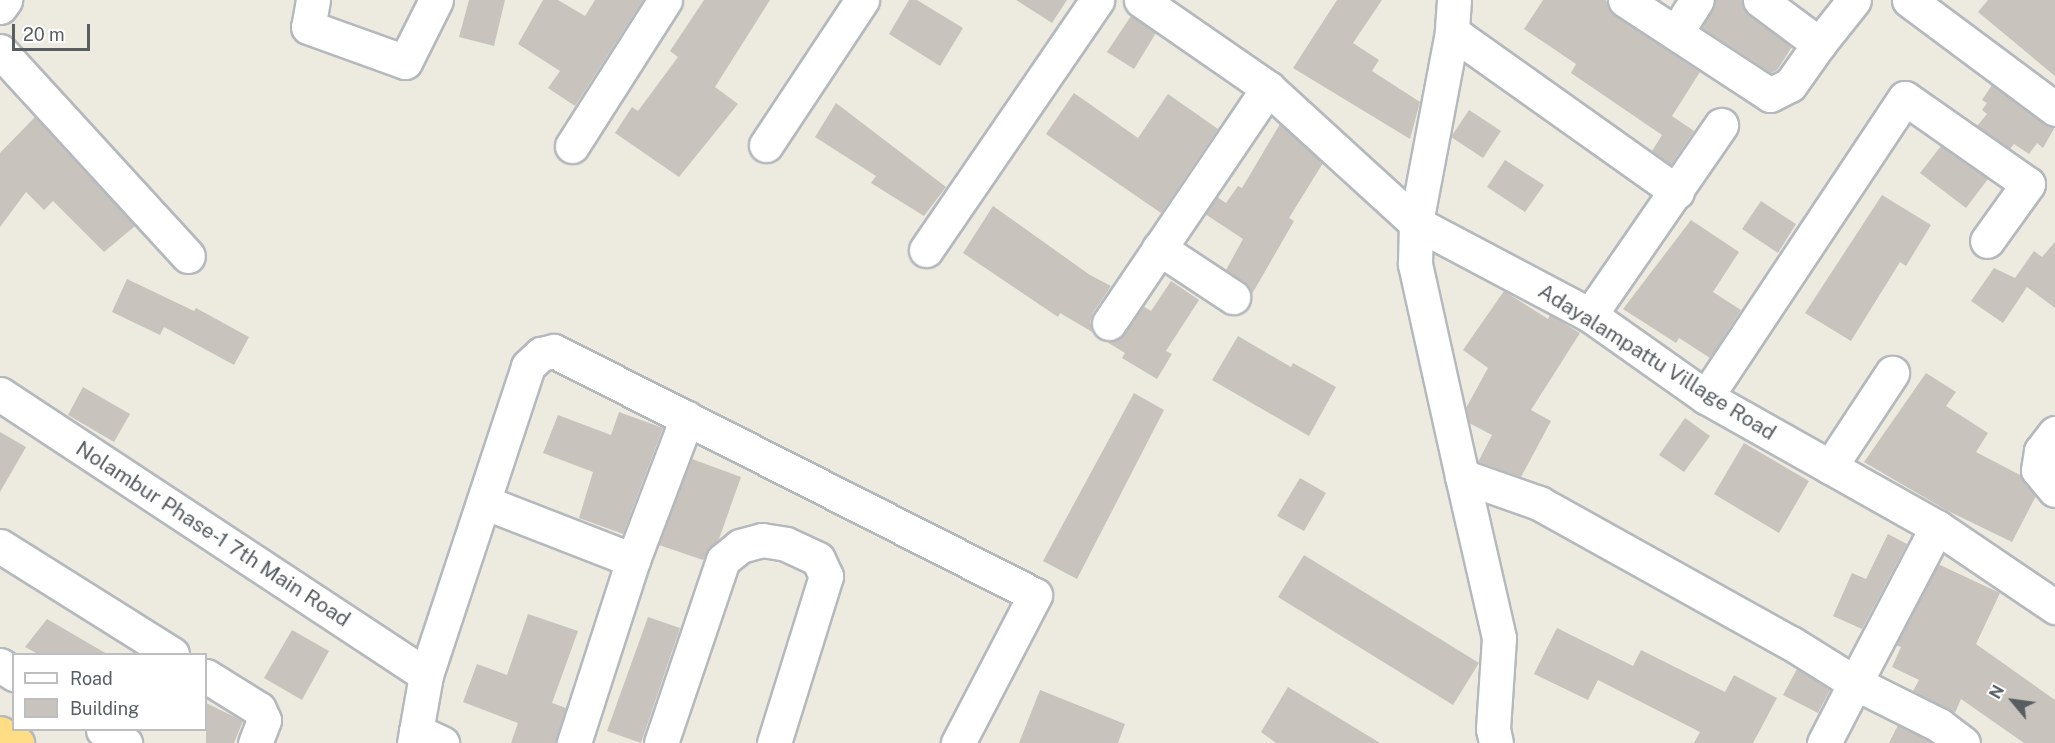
<!DOCTYPE html>
<style>
body{margin:0}
#map{position:relative;width:2055px;height:743px;overflow:hidden;background:#edeadf;font-family:"Public Sans",sans-serif}
div>[style]{position:absolute}
.building>*{inset:0;background:#c8c4bd}
.roads{filter:drop-shadow(2px 0 #b5b9be) drop-shadow(-2px 0 #b5b9be) drop-shadow(0 2px #b5b9be) drop-shadow(0 -2px #b5b9be)}
.minor>*{height:33px;margin:-16.5px;padding:0 16.5px;transform-origin:16.5px;border-radius:16.5px;background:#fff}
.highway>*{height:33px;margin:-16.5px;padding:0 16.5px;transform-origin:16.5px;border-radius:16.5px;background:#ffdd85}
span{translate:-50% -50%;white-space:nowrap;text-align:center;line-height:1.15;-webkit-text-stroke:4.5px #fff;paint-order:stroke}
.street-label{font-size:21px;color:#585d62}
.legend{position:absolute;left:12px;top:653px;width:195px;height:78px;box-sizing:border-box;background:#fff;border:2px solid #bcbec0;margin:0;padding:8px 10px;list-style:none;font-size:18px;color:#585d62}
.legend li{display:flex;align-items:center;gap:12px;height:30px}
.legend b{width:30px;border:2px solid #bcbec0}
.north{position:absolute;left:1983px;top:671px;width:60px;height:60px;-webkit-text-stroke:4px #fff;paint-order:stroke;rotate:299deg;font-size:16px;font-weight:700;line-height:24px;text-align:center;color:#585d62}
.north::after{content:'';display:block;margin:auto;width:21px;height:27px;background:#585d62;clip-path:polygon(50% 0,100% 100%,50% 72%,0 100%)}
.scale{position:absolute;left:12px;top:24px;width:78px;height:27px;box-sizing:border-box;border:3px solid #585d62;border-top:0;padding-left:8px;font-size:18px;line-height:21px;white-space:nowrap;color:#585d62;-webkit-text-stroke:4px #fff;paint-order:stroke}
</style>
<div id="map">
<div class="building">
<div style="clip-path:polygon(469px 0,505px 0,494px 46px,459px 37px)"></div>
<div style="clip-path:polygon(543px 0,558px 0,585px 16px,595px 0,643px 0,575px 106px,548px 88px,560px 71px,518px 44px)"></div>
<div style="clip-path:polygon(704px 0,770px 0,715px 87px,738px 104px,679px 177px,615px 133px,632px 107px,638px 111px,678px 57px,670px 51px)"></div>
<div style="clip-path:polygon(909px 0,917px 0,963px 28px,940px 66px,889px 34px)"></div>
<div style="clip-path:polygon(1016px 0,1067px 0,1052px 23px)"></div>
<div style="clip-path:polygon(1337px 0,1382px 0,1353px 43px,1379px 60px,1372px 71px,1420px 102px,1410px 139px,1293px 68px)"></div>
<div style="clip-path:polygon(1543px 0,1606px 0,1615px 16px,1700px 72px,1672px 116px,1694px 131px,1671px 165px,1652px 151px,1662px 135px,1571px 73px,1576px 64px,1524px 29px)"></div>
<div style="clip-path:polygon(1716px 0,1742px 0,1749px 15px,1792px 47px,1777px 70px,1771px 73px,1702px 28px)"></div>
<div style="clip-path:polygon(1988px 0,2055px 0,2055px 76px,1978px 12px)"></div>
<div style="clip-path:polygon(1131px 16px,1156px 33px,1134px 69px,1107px 52px)"></div>
<div style="clip-path:polygon(1992px 85px,2044px 124px,2055px 127px,2043px 148px,2037px 143px,2029px 154px,2014px 144px,2010px 149px,1977px 126px,1987px 114px,1982px 110px,1987px 103px,1982px 100px)"></div>
<div style="clip-path:polygon(1074px 93px,1138px 138px,1168px 94px,1218px 129px,1161px 213px,1046px 134px)"></div>
<div style="clip-path:polygon(836px 103px,946px 187px,924px 216px,871px 183px,876px 176px,815px 137px)"></div>
<div style="clip-path:polygon(1469px 110px,1501px 131px,1483px 158px,1451px 137px)"></div>
<div style="clip-path:polygon(35px 117px,135px 226px,104px 252px,53px 201px,44px 210px,26px 192px,0 227px,0 153px)"></div>
<div style="clip-path:polygon(1280px 124px,1323px 163px,1289px 218px,1294px 221px,1252px 294px,1244px 282px,1226px 270px,1243px 239px,1205px 214px,1217px 197px,1226px 203px,1238px 186px,1242px 188px)"></div>
<div style="clip-path:polygon(1941px 146px,1988px 179px,1966px 208px,1920px 173px)"></div>
<div style="clip-path:polygon(1505px 160px,1544px 185px,1525px 212px,1487px 187px)"></div>
<div style="clip-path:polygon(1882px 195px,1931px 225px,1906px 266px,1900px 262px,1851px 341px,1805px 313px)"></div>
<div style="clip-path:polygon(1761px 201px,1796px 224px,1778px 253px,1742px 229px)"></div>
<div style="clip-path:polygon(993px 206px,1090px 275px,1111px 286px,1093px 313px,1090px 322px,1094px 333px,1060px 313px,1058px 317px,963px 253px)"></div>
<div style="clip-path:polygon(1691px 220px,1739px 252px,1713px 292px,1741px 310px,1710px 358px,1679px 338px,1676px 343px,1623px 309px)"></div>
<div style="clip-path:polygon(2055px 242px,2055px 308px,2027px 287px,2003px 323px,1971px 301px,1994px 268px,2015px 278px,2034px 251px,2042px 257px)"></div>
<div style="clip-path:polygon(127px 279px,194px 311px,196px 308px,249px 337px,234px 365px,164px 327px,160px 335px,112px 312px)"></div>
<div style="clip-path:polygon(1171px 281px,1199px 300px,1166px 351px,1172px 354px,1157px 379px,1122px 358px,1125px 353px,1107px 342px,1124px 334px,1143px 306px,1151px 311px)"></div>
<div style="clip-path:polygon(1504px 291px,1548px 319px,1550px 315px,1580px 333px,1531px 410px,1551px 421px,1521px 477px,1478px 462px,1492px 435px,1469px 423px,1466px 408px,1488px 368px,1463px 350px)"></div>
<div style="clip-path:polygon(1238px 336px,1291px 367px,1293px 363px,1336px 387px,1309px 436px,1212px 380px)"></div>
<div style="clip-path:polygon(1926px 373px,1956px 392px,1946px 406px,1988px 433px,1976px 452px,2020px 475px,2036px 496px,2012px 542px,1946px 510px,1864px 462px)"></div>
<div style="clip-path:polygon(83px 387px,130px 414px,114px 442px,68px 415px)"></div>
<div style="clip-path:polygon(1134px 393px,1164px 410px,1077px 579px,1043px 561px)"></div>
<div style="clip-path:polygon(619px 412px,663px 428px,623px 534px,579px 518px,593px 472px,543px 453px,558px 415px,611px 435px)"></div>
<div style="clip-path:polygon(1685px 418px,1710px 436px,1684px 472px,1659px 455px)"></div>
<div style="clip-path:polygon(0 432px,26px 447px,0 492px)"></div>
<div style="clip-path:polygon(1744px 443px,1809px 481px,1779px 533px,1714px 494px)"></div>
<div style="clip-path:polygon(692px 459px,741px 477px,719px 539px,703px 560px,659px 545px)"></div>
<div style="clip-path:polygon(1300px 478px,1326px 493px,1304px 531px,1277px 516px)"></div>
<div style="clip-path:polygon(1888px 534px,1907px 544px,1862px 629px,1833px 616px,1852px 573px,1866px 579px)"></div>
<div style="clip-path:polygon(1304px 555px,1479px 663px,1453px 705px,1278px 597px)"></div>
<div style="clip-path:polygon(1938px 564px,2000px 593px,1976px 644px,2055px 700px,2055px 743px,2024px 743px,1961px 699px,1955px 713px,1913px 691px,1919px 680px,1892px 667px,1901px 647px,1896px 645px)"></div>
<div style="clip-path:polygon(528px 614px,578px 631px,552px 703px,566px 708px,556px 743px,511px 743px,518px 723px,463px 702px,477px 664px,507px 675px)"></div>
<div style="clip-path:polygon(648px 617px,680px 628px,641px 743px,607px 731px)"></div>
<div style="clip-path:polygon(47px 619px,107px 654px,38px 654px,25px 647px)"></div>
<div style="clip-path:polygon(1557px 628px,1633px 666px,1641px 650px,1725px 692px,1734px 675px,1777px 698px,1753px 743px,1694px 743px,1700px 732px,1598px 680px,1588px 700px,1534px 674px)"></div>
<div style="clip-path:polygon(292px 630px,329px 651px,302px 700px,264px 678px)"></div>
<div style="clip-path:polygon(1797px 669px,1830px 690px,1818px 713px,1783px 695px)"></div>
<div style="clip-path:polygon(1288px 687px,1380px 743px,1276px 743px,1261px 732px)"></div>
<div style="clip-path:polygon(1040px 690px,1125px 724px,1118px 743px,1019px 743px)"></div>
<div style="clip-path:polygon(206px 703px,243px 721px,234px 743px,206px 743px)"></div>
<div style="clip-path:polygon(1898px 725px,1929px 741px,1932px 743px,1889px 743px)"></div>
</div>
<div class="roads">
<div class="minor">
<div style="left:313px;top:0;width:27px;rotate:100deg"></div>
<div style="left:308px;top:27px;width:103px;rotate:19.8deg"></div>
<div style="left:405px;top:62px;width:69px;rotate:-63.4deg"></div>
<div style="left:1141px;top:0;width:155px;rotate:34.7deg"></div>
<div style="left:1268px;top:88px;width:200px;rotate:42.4deg"></div>
<div style="left:1416px;top:223px;width:41px;rotate:91.4deg"></div>
<div style="left:1415px;top:264px;width:217px;rotate:77.5deg"></div>
<div style="left:1462px;top:476px;width:82px;rotate:19.3deg"></div>
<div style="left:1539px;top:503px;width:288px;rotate:29.1deg"></div>
<div style="left:1791px;top:643px;width:75px;rotate:32deg"></div>
<div style="left:1855px;top:683px;width:176px;rotate:-62.3deg"></div>
<div style="left:1454px;top:0;width:32px;rotate:94deg"></div>
<div style="left:1452px;top:32px;width:194px;rotate:100.7deg"></div>
<div style="left:1416px;top:223px;width:197px;rotate:27.9deg"></div>
<div style="left:1590px;top:315px;width:142px;rotate:35.3deg"></div>
<div style="left:1706px;top:397px;width:265px;rotate:29.4deg"></div>
<div style="left:1937px;top:527px;width:143px;rotate:34.1deg"></div>
<div style="left:1625px;top:0;width:173px;rotate:33.2deg"></div>
<div style="left:1770px;top:95px;width:22px;rotate:-27deg"></div>
<div style="left:1790px;top:85px;width:50px;rotate:-54.7deg"></div>
<div style="left:1760px;top:0;width:74px;rotate:36.7deg"></div>
<div style="left:1819px;top:44px;width:56px;rotate:-51.5deg"></div>
<div style="left:1909px;top:0;width:182px;rotate:36.7deg"></div>
<div style="left:0;top:7px;width:9px;rotate:-54deg"></div>
<div style="left:1452px;top:32px;width:276px;rotate:35.4deg"></div>
<div style="left:1676px;top:33px;width:39px;rotate:-58deg"></div>
<div style="left:0;top:51px;width:278px;rotate:47.5deg"></div>
<div style="left:766px;top:145px;width:174px;rotate:-56.5deg"></div>
<div style="left:572px;top:146px;width:173px;rotate:-57.5deg"></div>
<div style="left:1159px;top:248px;width:89px;rotate:33.5deg"></div>
<div style="left:926px;top:250px;width:303px;rotate:-55.6deg"></div>
<div style="left:1590px;top:315px;width:231px;rotate:-55.4deg"></div>
<div style="left:1109px;top:323px;width:284px;rotate:-55.9deg"></div>
<div style="left:0;top:394px;width:510px;rotate:33.41deg"></div>
<div style="left:1706px;top:397px;width:359px;rotate:-56.4deg"></div>
<div style="left:1905px;top:98px;width:150px;rotate:35deg"></div>
<div style="left:2028px;top:184px;width:70px;rotate:125.7deg"></div>
<div style="left:2055px;top:433px;width:23px;rotate:128deg"></div>
<div style="left:2041px;top:451px;width:19px;rotate:99deg"></div>
<div style="left:2038px;top:470px;width:26px;rotate:50deg"></div>
<div style="left:1830px;top:467px;width:113px;rotate:-56.6deg"></div>
<div style="left:1462px;top:476px;width:166px;rotate:77.1deg"></div>
<div style="left:1499px;top:638px;width:91px;rotate:93.8deg"></div>
<div style="left:1493px;top:729px;width:14px;rotate:78deg"></div>
<div style="left:484px;top:502px;width:160px;rotate:21.3deg"></div>
<div style="left:633px;top:560px;width:192px;rotate:107.9deg"></div>
<div style="left:0;top:546px;width:203px;rotate:32.1deg"></div>
<div style="left:633px;top:560px;width:152px;rotate:-69.2deg"></div>
<div style="left:0;top:665px;width:17px;rotate:33deg"></div>
<div style="left:206px;top:676px;width:62px;rotate:31.9deg"></div>
<div style="left:259px;top:709px;width:12px;rotate:66deg"></div>
<div style="left:264px;top:720px;width:25px;rotate:111deg"></div>
<div style="left:103px;top:730px;width:26px;rotate:31deg"></div>
<div style="left:416px;top:731px;width:29px;rotate:25deg"></div>
<div style="left:414px;top:743px;width:69px;rotate:-80deg"></div>
<div style="left:426px;top:675px;width:325px;rotate:-71.7deg"></div>
<div style="left:528px;top:366px;width:18px;rotate:-43deg"></div>
<div style="left:541px;top:354px;width:13px;rotate:-13deg"></div>
<div style="left:554px;top:351px;width:539px;rotate:26.9deg"></div>
<div style="left:1035px;top:595px;width:167px;rotate:117.5deg"></div>
<div style="left:661px;top:743px;width:193px;rotate:-71.3deg"></div>
<div style="left:723px;top:560px;width:22px;rotate:-39deg"></div>
<div style="left:740px;top:546px;width:23px;rotate:-15deg"></div>
<div style="left:762px;top:540px;width:24px;rotate:9deg"></div>
<div style="left:786px;top:544px;width:35px;rotate:25deg"></div>
<div style="left:818px;top:559px;width:19px;rotate:65deg"></div>
<div style="left:826px;top:576px;width:175px;rotate:107.3deg"></div>
<div style="left:1824px;top:743px;width:68px;rotate:-62.7deg"></div>
<div style="left:1855px;top:683px;width:94px;rotate:26.6deg"></div>
<div style="left:1939px;top:725px;width:30px;rotate:37deg"></div>
</div>
<div class="highway">
<div style="left:0;top:733px;width:20px;rotate:30deg"></div>
</div>
</div>
<div class="street-label">
<span style="left:1657px;top:362px;rotate:32deg">Adayalampattu Village Road</span>
<span style="left:213px;top:534px;rotate:33deg">Nolambur Phase-1 7th Main Road</span>
</div>
<ul class="legend">
<li><b style="height:8px;background:#fff"></b>Road</li>
<li><b style="height:16px;background:#c8c4bd"></b>Building</li>
</ul>
<div class="north">N</div>
<div class="scale">20 m</div>
</div>
